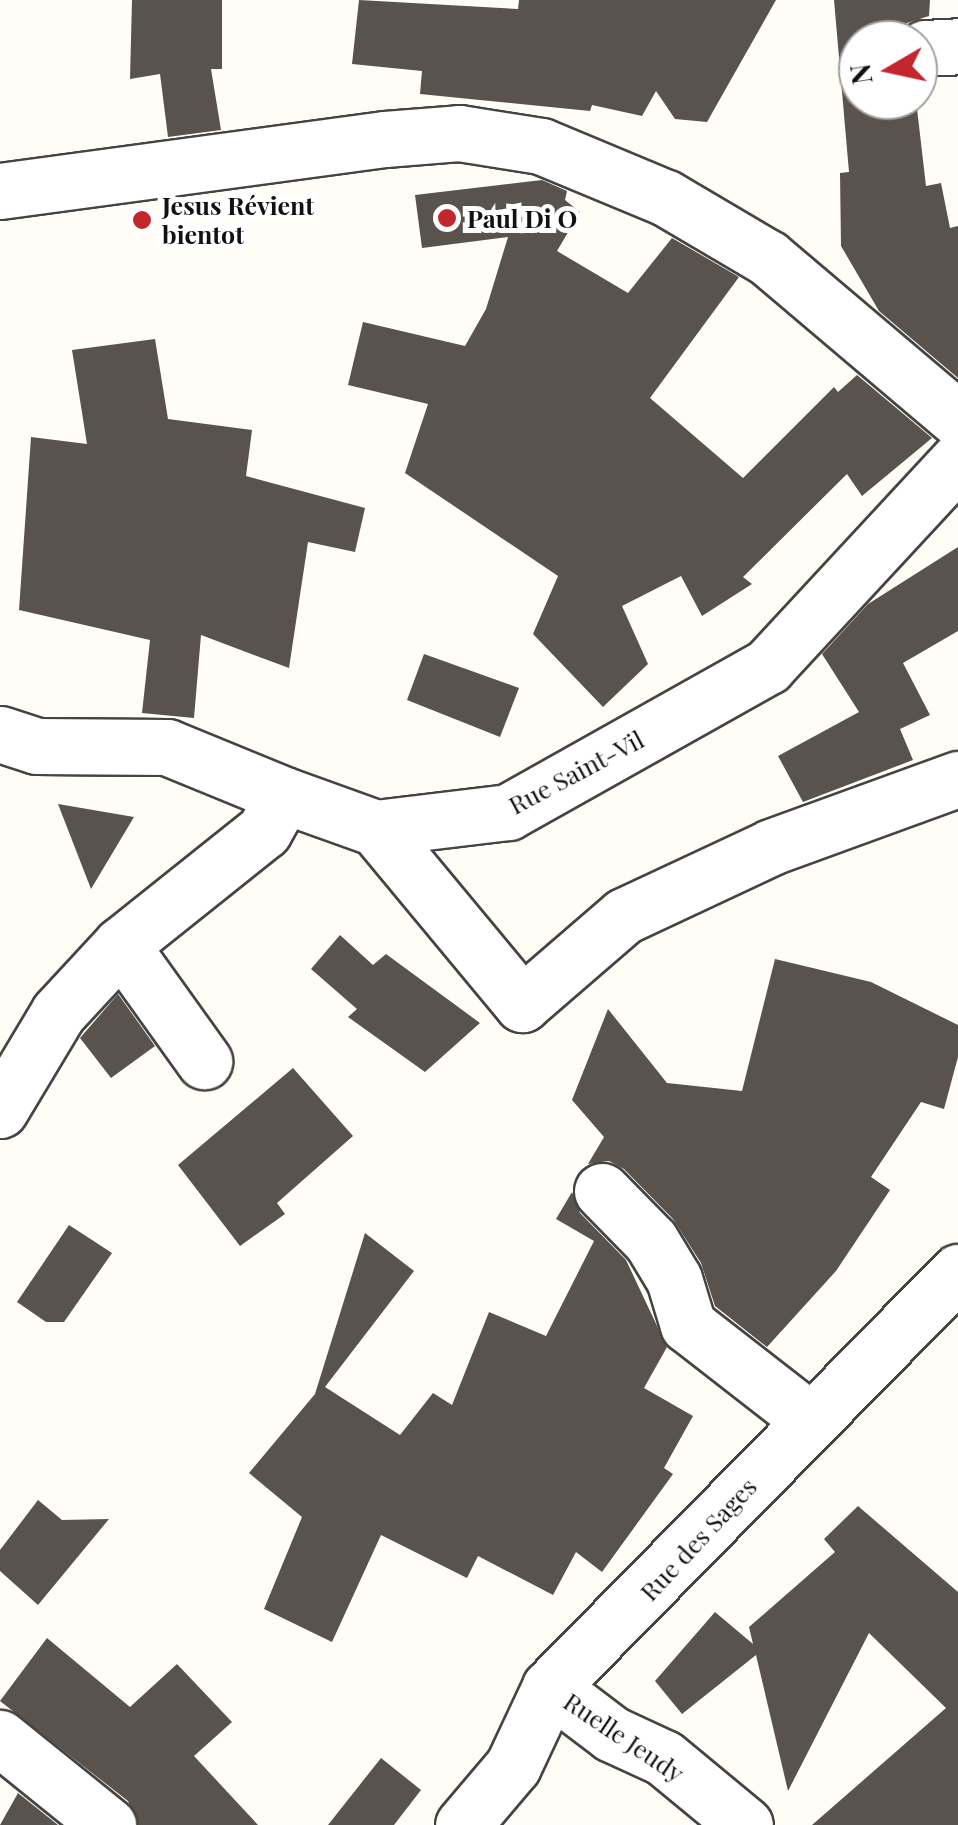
<!DOCTYPE html>
<meta charset="utf-8">
<style>
body{margin:0}
#map{position:relative;width:958px;height:1825px;overflow:hidden;background:#fffdf5;font-family:"Playfair Display",serif}
div>[style]{position:absolute}
.building>*{inset:0;background:#5a524d}
.roads{filter:drop-shadow(2px 0 #444) drop-shadow(-2px 0 #444) drop-shadow(0 2px #444) drop-shadow(0 -2px #444)}
.minor>*{height:55px;margin:-27.5px;padding:0 27.5px;transform-origin:27.5px;border-radius:27.5px;background:#fff}
.dots>*{width:28px;height:28px;translate:-50% -50%;box-sizing:border-box;border:5px solid #fff;border-radius:50%}
span{translate:-50% -50%;white-space:nowrap;text-align:center;line-height:1.15;-webkit-text-stroke:10px #fff;paint-order:stroke}
.poi-label{font-size:25px;color:#111;font-weight:700}
.left{translate:0 -50%;text-align:left}
.street-label{font-size:25px;color:#111}
.north{position:absolute;left:838px;top:20px;width:100px;height:100px;box-sizing:border-box;background:#fff;border:2px solid #a0a0a0;border-radius:50%;rotate:261deg;font-size:28px;font-weight:700;line-height:40px;text-align:center;color:#111}
.north::after{content:'';display:block;margin:auto;width:35px;height:45px;background:#c4262e;clip-path:polygon(50% 0,100% 100%,50% 72%,0 100%)}
</style>
<div id="map">
<div class="building">
<div style="clip-path:polygon(132px 0,222px 0,222px 69px,211px 69px,221px 130px,168px 137px,160px 74px,130px 79px)"></div>
<div style="clip-path:polygon(359px 0,518px 9px,519px 0,776px 0,707px 122px,675px 119px,656px 91px,642px 116px,592px 105px,590px 111px,420px 94px,422px 71px,352px 64px)"></div>
<div style="clip-path:polygon(834px 0,930px 0,929px 16px,907px 23px,896px 40px,858px 40px,858px 100px,916px 100px,926px 186px,941px 183px,950px 228px,958px 226px,958px 378px,879px 311px,841px 246px,840px 173px,849px 172px)"></div>
<div style="clip-path:polygon(542px 180px,567px 191px,565px 200px,580px 212px,557px 251px,628px 293px,672px 238px,739px 277px,650px 398px,743px 478px,834px 387px,838px 392px,857px 375px,932px 438px,862px 496px,847px 474px,743px 577px,752px 584px,702px 616px,681px 576px,622px 606px,648px 664px,603px 707px,533px 634px,558px 576px,405px 473px,428px 404px,348px 385px,363px 322px,465px 346px,486px 309px,508px 237px,422px 248px,415px 195px)"></div>
<div style="clip-path:polygon(155px 339px,168px 419px,252px 430px,246px 476px,365px 508px,355px 552px,308px 542px,289px 668px,201px 635px,194px 718px,142px 713px,150px 640px,19px 610px,31px 437px,87px 444px,72px 350px)"></div>
<div style="clip-path:polygon(958px 547px,958px 631px,903px 663px,930px 715px,900px 729px,913px 760px,803px 802px,778px 756px,859px 712px,822px 654px,868px 604px)"></div>
<div style="clip-path:polygon(424px 654px,519px 688px,500px 737px,407px 700px)"></div>
<div style="clip-path:polygon(58px 804px,134px 817px,91px 889px)"></div>
<div style="clip-path:polygon(340px 935px,373px 965px,386px 954px,480px 1023px,425px 1072px,348px 1017px,357px 1009px,311px 969px)"></div>
<div style="clip-path:polygon(775px 959px,871px 982px,958px 1025px,958px 1057px,944px 1109px,921px 1102px,871px 1177px,890px 1190px,836px 1271px,767px 1347px,715px 1306px,701px 1263px,673px 1219px,624px 1169px,609px 1161px,588px 1164px,604px 1137px,572px 1100px,608px 1009px,667px 1083px,742px 1091px)"></div>
<div style="clip-path:polygon(118px 994px,155px 1046px,111px 1078px,80px 1038px)"></div>
<div style="clip-path:polygon(293px 1068px,353px 1136px,277px 1203px,285px 1214px,240px 1246px,178px 1165px)"></div>
<div style="clip-path:polygon(572px 1192px,580px 1213px,626px 1260px,667px 1347px,644px 1388px,693px 1416px,664px 1468px,673px 1474px,602px 1572px,576px 1552px,553px 1595px,478px 1556px,467px 1578px,381px 1535px,332px 1642px,264px 1609px,302px 1517px,249px 1473px,315px 1394px,365px 1233px,414px 1271px,325px 1387px,400px 1435px,433px 1393px,452px 1405px,489px 1312px,546px 1336px,594px 1241px,556px 1219px)"></div>
<div style="clip-path:polygon(69px 1225px,112px 1253px,64px 1322px,46px 1322px,17px 1302px)"></div>
<div style="clip-path:polygon(38px 1500px,62px 1520px,109px 1519px,38px 1605px,0 1571px,0 1550px)"></div>
<div style="clip-path:polygon(858px 1506px,958px 1592px,958px 1825px,812px 1825px,946px 1708px,869px 1633px,788px 1791px,756px 1655px,682px 1714px,655px 1681px,715px 1612px,753px 1644px,749px 1627px,835px 1552px,824px 1539px)"></div>
<div style="clip-path:polygon(47px 1638px,130px 1707px,177px 1664px,232px 1722px,194px 1756px,258px 1825px,138px 1825px,128px 1801px,0 1701px)"></div>
<div style="clip-path:polygon(381px 1758px,421px 1790px,394px 1825px,328px 1825px)"></div>
<div style="clip-path:polygon(18px 1793px,58px 1825px,0 1825px)"></div>
</div>
<div class="roads">
<div class="minor">
<div style="left:925px;top:48px;width:33px;rotate:-3deg"></div>
<div style="left:0;top:191px;width:388px;rotate:-7.7deg"></div>
<div style="left:385px;top:139px;width:74px;rotate:-4.6deg"></div>
<div style="left:459px;top:133px;width:83px;rotate:9deg"></div>
<div style="left:541px;top:146px;width:135px;rotate:22.6deg"></div>
<div style="left:666px;top:198px;width:118px;rotate:30.5deg"></div>
<div style="left:768px;top:258px;width:249px;rotate:40.3deg"></div>
<div style="left:0;top:734px;width:38px;rotate:18deg"></div>
<div style="left:36px;top:746px;width:131px;rotate:0.4deg"></div>
<div style="left:167px;top:747px;width:126px;rotate:22.3deg"></div>
<div style="left:376px;top:828px;width:229px;rotate:50.3deg"></div>
<div style="left:522px;top:1004px;width:135px;rotate:-40.8deg"></div>
<div style="left:624px;top:916px;width:162px;rotate:-25.1deg"></div>
<div style="left:771px;top:847px;width:199px;rotate:-20deg"></div>
<div style="left:121px;top:945px;width:143px;rotate:54.4deg"></div>
<div style="left:0;top:1110px;width:113px;rotate:-59.1deg"></div>
<div style="left:58px;top:1013px;width:93px;rotate:-47.2deg"></div>
<div style="left:121px;top:945px;width:183px;rotate:-38.6deg"></div>
<div style="left:264px;top:831px;width:41px;rotate:-60.9deg"></div>
<div style="left:284px;top:795px;width:98px;rotate:19.7deg"></div>
<div style="left:376px;top:828px;width:133px;rotate:-6.9deg"></div>
<div style="left:508px;top:812px;width:298px;rotate:-29.3deg"></div>
<div style="left:768px;top:666px;width:280px;rotate:-47.2deg"></div>
<div style="left:602px;top:1191px;width:70px;rotate:45.6deg"></div>
<div style="left:651px;top:1241px;width:44px;rotate:58.8deg"></div>
<div style="left:674px;top:1279px;width:48px;rotate:73.1deg"></div>
<div style="left:688px;top:1325px;width:155px;rotate:37.9deg"></div>
<div style="left:550px;top:1687px;width:78px;rotate:37.2deg"></div>
<div style="left:612px;top:1734px;width:57px;rotate:24.8deg"></div>
<div style="left:664px;top:1758px;width:105px;rotate:39.6deg"></div>
<div style="left:0;top:1738px;width:139px;rotate:38.9deg"></div>
<div style="left:463px;top:1825px;width:77px;rotate:-49.7deg"></div>
<div style="left:513px;top:1766px;width:87px;rotate:-64.9deg"></div>
<div style="left:550px;top:1687px;width:582px;rotate:-45.49deg"></div>
</div>
</div>
<div class="dots">
<div style="left:447px;top:218px;background:#c4262e"></div>
<div style="left:142px;top:220px;background:#c4262e"></div>
</div>
<div class="poi-label">
<span class="left" style="left:162px;top:220px">Jesus Révient<br>bientot</span>
<span class="left" style="left:467px;top:218px">Paul Di O</span>
</div>
<div class="street-label">
<span style="left:576px;top:772px;rotate:-28deg">Rue Saint-Vil</span>
<span style="left:698px;top:1539px;rotate:-47deg">Rue des Sages</span>
<span style="left:624px;top:1737px;rotate:34deg">Ruelle Jeudy</span>
</div>
<div class="north">N</div>
</div>
